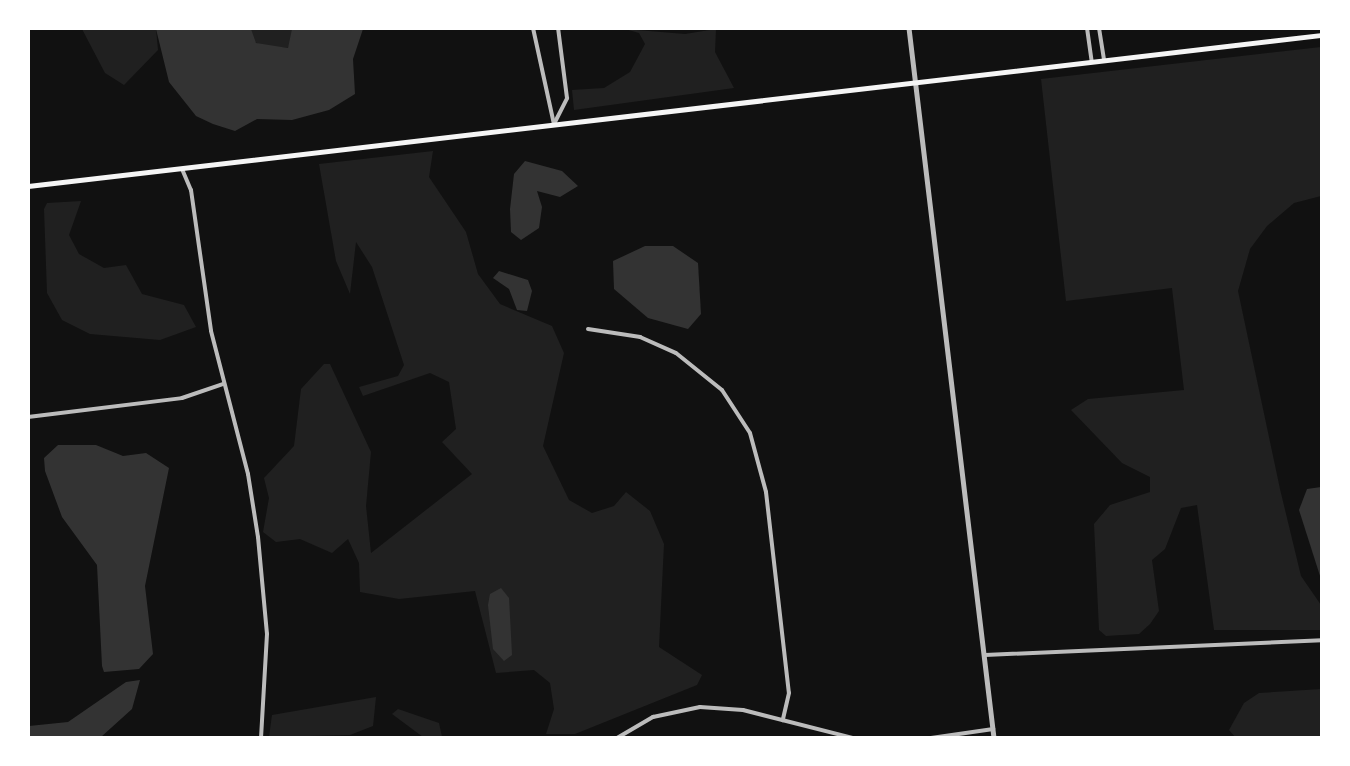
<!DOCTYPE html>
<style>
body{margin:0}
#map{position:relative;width:1350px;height:766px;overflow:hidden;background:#111;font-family:Karla,sans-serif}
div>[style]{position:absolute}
.green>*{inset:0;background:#202020}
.water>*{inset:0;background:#333}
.minor>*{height:4px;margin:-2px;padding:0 2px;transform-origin:2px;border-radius:2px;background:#bcbcbc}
.tertiary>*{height:4.5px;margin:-2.25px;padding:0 2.25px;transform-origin:2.25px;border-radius:2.25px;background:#bcbcbc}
.secondary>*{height:5px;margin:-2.5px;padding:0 2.5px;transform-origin:2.5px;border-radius:2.5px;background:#f5f5f5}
span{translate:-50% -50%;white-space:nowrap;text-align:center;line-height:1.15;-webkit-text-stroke:6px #fff;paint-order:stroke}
.frame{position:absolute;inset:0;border:30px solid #fff;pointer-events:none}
</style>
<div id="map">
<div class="green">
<div style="clip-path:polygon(82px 29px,156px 29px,158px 50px,124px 85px,105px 73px)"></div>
<div style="clip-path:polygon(251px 29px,292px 29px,294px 35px,288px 48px,261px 46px,252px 40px)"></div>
<div style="clip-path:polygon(625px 29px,685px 34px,716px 29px,715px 52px,734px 88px,574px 110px,572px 90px,604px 88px,630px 72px,645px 44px,639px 33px)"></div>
<div style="clip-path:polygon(1321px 47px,1321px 196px,1294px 203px,1267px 226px,1250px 249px,1238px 291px,1280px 489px,1301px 576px,1321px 605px,1321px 630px,1214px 630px,1197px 505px,1181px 508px,1165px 549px,1152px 560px,1159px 611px,1150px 624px,1139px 634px,1106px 636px,1099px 630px,1094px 524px,1110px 505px,1150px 492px,1150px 477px,1122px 463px,1071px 410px,1088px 399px,1184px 390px,1172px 288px,1066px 301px,1041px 79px)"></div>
<div style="clip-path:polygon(433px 151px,429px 177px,466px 232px,478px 274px,500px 304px,552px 326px,564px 353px,543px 446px,569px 500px,592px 513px,614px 506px,626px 492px,650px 511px,664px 544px,659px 647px,702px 675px,697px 685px,575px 734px,546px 734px,554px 709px,550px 683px,534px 670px,496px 673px,475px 591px,399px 599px,360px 592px,359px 563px,348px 539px,332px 553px,300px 539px,276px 542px,263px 532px,269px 498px,264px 478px,294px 446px,301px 389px,324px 364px,330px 364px,371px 452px,366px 506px,371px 553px,472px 474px,442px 442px,456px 429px,449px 382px,430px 373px,363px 396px,359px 387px,398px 376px,404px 365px,372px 267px,356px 242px,350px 294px,336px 261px,319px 164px)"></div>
<div style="clip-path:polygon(81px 201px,69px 235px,79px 254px,104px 268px,126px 265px,142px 294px,184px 305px,196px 327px,160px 340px,90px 334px,62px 320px,47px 293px,44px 209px,47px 203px)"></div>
<div style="clip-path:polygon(1321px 689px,1321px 736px,1235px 737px,1229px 730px,1244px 703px,1259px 693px)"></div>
<div style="clip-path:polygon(376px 697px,373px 726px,350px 735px,269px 737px,272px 715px)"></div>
<div style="clip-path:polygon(398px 709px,439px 723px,442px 737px,423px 737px,392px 714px)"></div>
</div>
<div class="water">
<div style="clip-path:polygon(156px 29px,251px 29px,256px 43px,288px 48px,292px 29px,363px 29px,353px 59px,355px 94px,329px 110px,292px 120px,257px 119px,235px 131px,213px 124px,196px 116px,169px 82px)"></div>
<div style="clip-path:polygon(525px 161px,562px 171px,578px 186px,560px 197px,537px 191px,542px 207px,539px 228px,521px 240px,511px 232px,510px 209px,514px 174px)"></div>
<div style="clip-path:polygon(645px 246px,673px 246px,698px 263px,701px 314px,688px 329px,648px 318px,614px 289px,613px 261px)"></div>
<div style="clip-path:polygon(499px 271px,528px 280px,532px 291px,527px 311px,517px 310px,509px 289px,493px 278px)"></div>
<div style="clip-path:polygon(58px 445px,96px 445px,123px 456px,146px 453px,169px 468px,145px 586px,153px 654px,139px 669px,104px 672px,102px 666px,97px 565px,62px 517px,45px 471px,44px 458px)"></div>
<div style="clip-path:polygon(1321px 487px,1322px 487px,1321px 579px,1299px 510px,1307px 489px)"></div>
<div style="clip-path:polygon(501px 588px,509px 598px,512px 655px,504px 661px,493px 649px,488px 605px,490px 594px)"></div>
<div style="clip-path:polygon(140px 680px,132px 709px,101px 737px,29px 737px,29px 726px,68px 722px,126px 682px)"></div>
</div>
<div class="minor">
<div style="left:533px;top:28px;width:98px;rotate:77.7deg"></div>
<div style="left:1087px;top:28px;width:34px;rotate:82deg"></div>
<div style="left:1099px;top:28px;width:32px;rotate:81deg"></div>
<div style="left:554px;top:124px;width:29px;rotate:-63deg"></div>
<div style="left:567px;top:98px;width:71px;rotate:-97.3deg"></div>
<div style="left:182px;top:169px;width:23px;rotate:67deg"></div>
<div style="left:191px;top:190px;width:142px;rotate:81.9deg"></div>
<div style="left:211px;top:331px;width:148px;rotate:75.5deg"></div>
<div style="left:248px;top:474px;width:64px;rotate:81deg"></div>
<div style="left:258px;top:537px;width:97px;rotate:84.7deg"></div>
<div style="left:267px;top:634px;width:104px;rotate:93.3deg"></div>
<div style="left:588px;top:329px;width:53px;rotate:8.7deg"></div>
<div style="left:640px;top:337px;width:39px;rotate:24deg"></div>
<div style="left:676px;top:353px;width:59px;rotate:38.8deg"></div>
<div style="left:722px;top:390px;width:51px;rotate:56.9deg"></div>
<div style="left:750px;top:433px;width:61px;rotate:74.8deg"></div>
<div style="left:766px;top:492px;width:202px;rotate:83.5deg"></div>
<div style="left:789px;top:693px;width:28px;rotate:103deg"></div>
<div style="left:28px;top:417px;width:155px;rotate:-7deg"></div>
<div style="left:182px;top:398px;width:43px;rotate:-18.9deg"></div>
<div style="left:985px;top:655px;width:337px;rotate:-2.5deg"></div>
<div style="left:617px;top:738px;width:42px;rotate:-30.3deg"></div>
<div style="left:653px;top:717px;width:48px;rotate:-12deg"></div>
<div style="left:700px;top:707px;width:43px;rotate:4deg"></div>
<div style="left:743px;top:710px;width:114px;rotate:14.3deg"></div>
<div style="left:931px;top:738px;width:63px;rotate:-8.3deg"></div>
</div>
<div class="tertiary">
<div style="left:909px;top:28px;width:715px;rotate:83.17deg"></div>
</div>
<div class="secondary">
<div style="left:28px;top:186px;width:1303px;rotate:-6.66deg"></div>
</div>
<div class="frame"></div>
</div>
